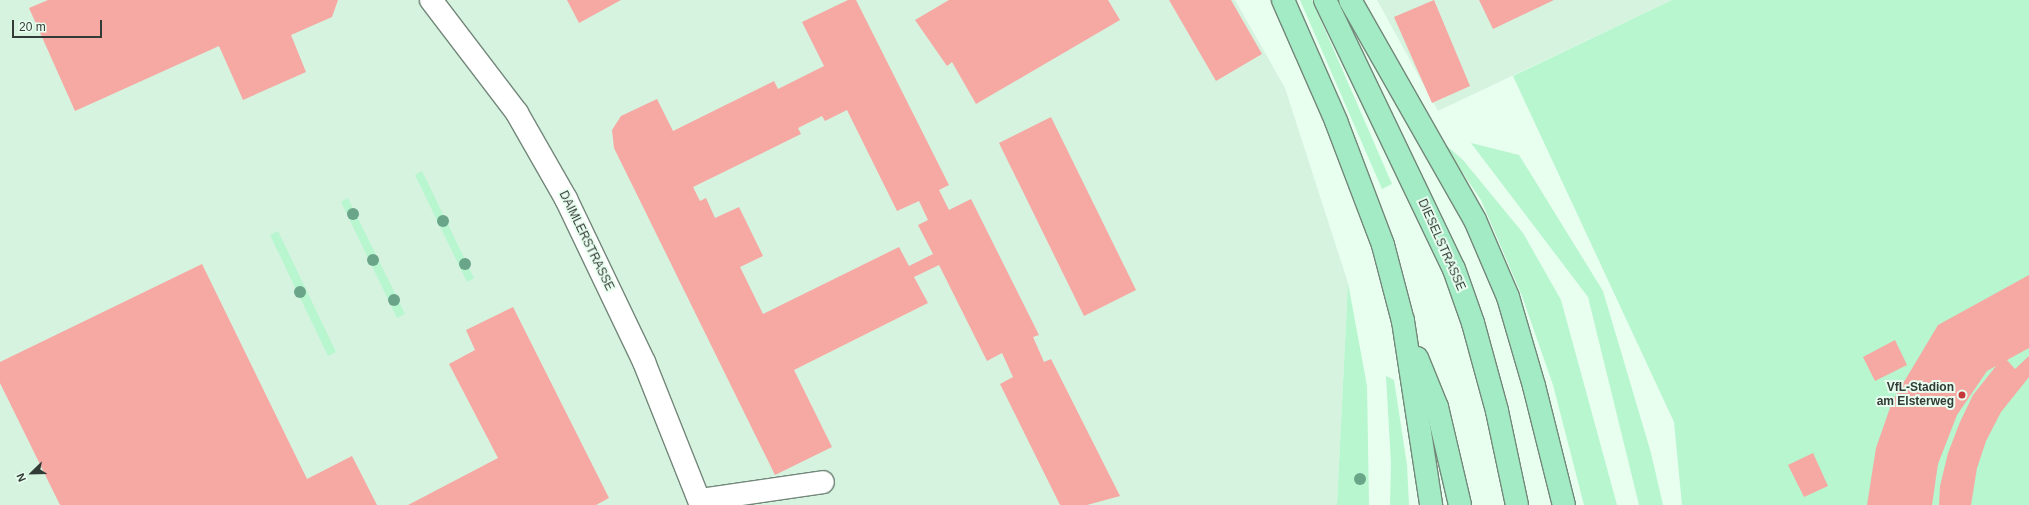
<!DOCTYPE html>
<style>
body{margin:0}
#map{position:relative;width:2029px;height:505px;overflow:hidden;background:#e8feef;font-family:Helvetica,sans-serif}
div>[style]{position:absolute}
.built>*{inset:0;background:#d6f3e0}
.green>*{inset:0;background:#b7f6cf}
.building>*{inset:0;background:#f6a8a3}
.roads{filter:drop-shadow(1px 0 #73877a) drop-shadow(-1px 0 #73877a) drop-shadow(0 1px #73877a) drop-shadow(0 -1px #73877a)}
.minor>*{height:22px;margin:-11px;padding:0 11px;transform-origin:11px;border-radius:11px;background:#fff}
.major>*{height:22px;margin:-11px;padding:0 11px;transform-origin:11px;border-radius:11px;background:#a2ebc4}
.trees>*{width:12px;height:12px;margin:-6px;border-radius:50%;background:#6aa589}
.dots>*{width:11px;height:11px;translate:-50% -50%;box-sizing:border-box;border:2px solid #e8feef;border-radius:50%}
span{translate:-50% -50%;white-space:nowrap;text-align:center;line-height:1.15;-webkit-text-stroke:4px #e8feef;paint-order:stroke}
.street-label{font-size:12px;color:#323b35}
.poi-label{font-size:12px;color:#323b35;font-weight:700}
.right{translate:-100% -50%;text-align:right}
.north{position:absolute;left:12px;top:453px;width:40px;height:40px;-webkit-text-stroke:3px #e8feef;paint-order:stroke;rotate:247deg;font-size:11px;font-weight:700;line-height:16px;text-align:center;color:#323b35}
.north::after{content:'';display:block;margin:auto;width:14px;height:18px;background:#323b35;clip-path:polygon(50% 0,100% 100%,50% 72%,0 100%)}
.scale{position:absolute;left:12px;top:20px;width:90px;height:18px;box-sizing:border-box;border:2px solid #323b35;border-top:0;padding-left:5px;font-size:12px;line-height:14px;white-space:nowrap;color:#323b35;-webkit-text-stroke:3px #e8feef;paint-order:stroke}
</style>
<div id="map">
<div class="built">
<div style="clip-path:polygon(0 0,1235px 0,1285px 88px,1348px 283px,1337px 505px,0 505px)"></div>
<div style="clip-path:polygon(1377px 0,1672px 0,1438px 111px)"></div>
</div>
<div class="green">
<div style="clip-path:polygon(1300px 0,1312px 0,1392px 184px,1382px 189px)"></div>
<div style="clip-path:polygon(1672px 0,2029px 0,2029px 505px,1682px 505px,1674px 422px,1513px 76px)"></div>
<div style="clip-path:polygon(1441px 141px,1463px 160px,1523px 233px,1561px 300px,1617px 505px,1584px 505px,1553px 385px,1522px 296px,1481px 200px)"></div>
<div style="clip-path:polygon(1471px 143px,1519px 155px,1603px 291px,1651px 453px,1663px 505px,1639px 505px,1588px 297px)"></div>
<div style="clip-path:polygon(422px 171px,474px 278px,467px 282px,415px 175px)"></div>
<div style="clip-path:polygon(348px 198px,405px 314px,397px 318px,341px 202px)"></div>
<div style="clip-path:polygon(278px 231px,336px 352px,328px 356px,270px 235px)"></div>
<div style="clip-path:polygon(1348px 283px,1367px 386px,1369px 505px,1337px 505px)"></div>
<div style="clip-path:polygon(1386px 376px,1394px 380px,1407px 465px,1409px 505px,1390px 505px,1391px 464px)"></div>
</div>
<div class="building">
<div style="clip-path:polygon(48px 0,338px 0,332px 17px,291px 35px,306px 72px,243px 100px,219px 46px,75px 111px,29px 8px)"></div>
<div style="clip-path:polygon(567px 0,621px 0,579px 23px)"></div>
<div style="clip-path:polygon(evenodd,848px 0,856px 0,949px 185px,939px 190px,949px 210px,971px 199px,1039px 335px,1033px 337px,1044px 362px,1051px 359px,1120px 496px,1087px 505px,1060px 505px,1000px 384px,1013px 377px,1002px 353px,987px 361px,939px 265px,914px 277px,928px 303px,794px 370px,832px 447px,775px 475px,614px 148px,612px 130px,621px 116px,657px 99px,673px 131px,774px 81px,778px 89px,824px 66px,802px 22px,848px 0,847px 110px,897px 211px,919px 201px,928px 220px,918px 225px,933px 254px,909px 266px,899px 247px,763px 314px,740px 267px,763px 256px,739px 207px,715px 218px,706px 198px,700px 201px,693px 187px,801px 134px,798px 128px,822px 116px,825px 121px,847px 110px)"></div>
<div style="clip-path:polygon(949px 0,1108px 0,1120px 20px,976px 104px,952px 62px,947px 66px,915px 20px)"></div>
<div style="clip-path:polygon(1169px 0,1231px 0,1262px 54px,1216px 81px)"></div>
<div style="clip-path:polygon(1434px 0,1470px 86px,1432px 103px,1394px 17px)"></div>
<div style="clip-path:polygon(1479px 0,1554px 0,1493px 29px)"></div>
<div style="clip-path:polygon(1051px 117px,1136px 290px,1084px 316px,999px 143px)"></div>
<div style="clip-path:polygon(202px 264px,307px 479px,352px 456px,377px 505px,60px 505px,0 383px,0 362px)"></div>
<div style="clip-path:polygon(2029px 275px,2029px 348px,2007px 360px,2015px 369px,2029px 356px,2029px 377px,2001px 412px,1986px 441px,1977px 468px,1971px 505px,1939px 505px,1940px 486px,1948px 453px,1960px 422px,1973px 395px,1996px 366px,1987px 371px,1957px 415px,1938px 464px,1932px 505px,1867px 505px,1876px 448px,1892px 402px,1938px 325px)"></div>
<div style="clip-path:polygon(513px 307px,609px 498px,596px 505px,408px 505px,498px 458px,449px 364px,475px 350px,466px 330px)"></div>
<div style="clip-path:polygon(1895px 340px,1907px 365px,1875px 381px,1863px 357px)"></div>
<div style="clip-path:polygon(1813px 453px,1828px 486px,1804px 497px,1788px 465px)"></div>
</div>
<div class="roads">
<div class="minor">
<div style="left:431px;top:0;width:142px;rotate:52.7deg"></div>
<div style="left:517px;top:113px;width:99px;rotate:60.3deg"></div>
<div style="left:566px;top:199px;width:181px;rotate:64.4deg"></div>
<div style="left:644px;top:362px;width:154px;rotate:68.3deg"></div>
<div style="left:700px;top:500px;width:124px;rotate:-8.3deg"></div>
</div>
<div class="major">
<div style="left:1283px;top:0;width:132px;rotate:66.3deg"></div>
<div style="left:1336px;top:121px;width:133px;rotate:69.2deg"></div>
<div style="left:1383px;top:245px;width:79px;rotate:75.3deg"></div>
<div style="left:1403px;top:321px;width:186px;rotate:81.3deg"></div>
<div style="left:1325px;top:0;width:298px;rotate:64.4deg"></div>
<div style="left:1454px;top:269px;width:57px;rotate:70.6deg"></div>
<div style="left:1473px;top:323px;width:91px;rotate:74.7deg"></div>
<div style="left:1497px;top:411px;width:96px;rotate:78deg"></div>
<div style="left:1350px;top:0;width:253px;rotate:60.4deg"></div>
<div style="left:1475px;top:220px;width:84px;rotate:66.8deg"></div>
<div style="left:1508px;top:297px;width:93px;rotate:73.7deg"></div>
<div style="left:1534px;top:386px;width:123px;rotate:75.9deg"></div>
<div style="left:1417px;top:358px;width:53px;rotate:67.8deg"></div>
<div style="left:1437px;top:407px;width:101px;rotate:76.8deg"></div>
</div>
</div>
<div class="trees">
<div style="left:353px;top:214px"></div>
<div style="left:443px;top:221px"></div>
<div style="left:373px;top:260px"></div>
<div style="left:465px;top:264px"></div>
<div style="left:300px;top:292px"></div>
<div style="left:394px;top:300px"></div>
<div style="left:1360px;top:479px"></div>
</div>
<div class="dots">
<div style="left:1962px;top:395px;background:#c6373b"></div>
</div>
<div class="street-label">
<span style="left:586px;top:241px;rotate:64deg">DAIMLERSTRASSE</span>
<span style="left:1441px;top:245px;rotate:66deg">DIESELSTRASSE</span>
</div>
<div class="poi-label">
<span class="right" style="left:1954px;top:395px">VfL-Stadion<br>am Elsterweg</span>
</div>
<div class="north">N</div>
<div class="scale">20 m</div>
</div>
